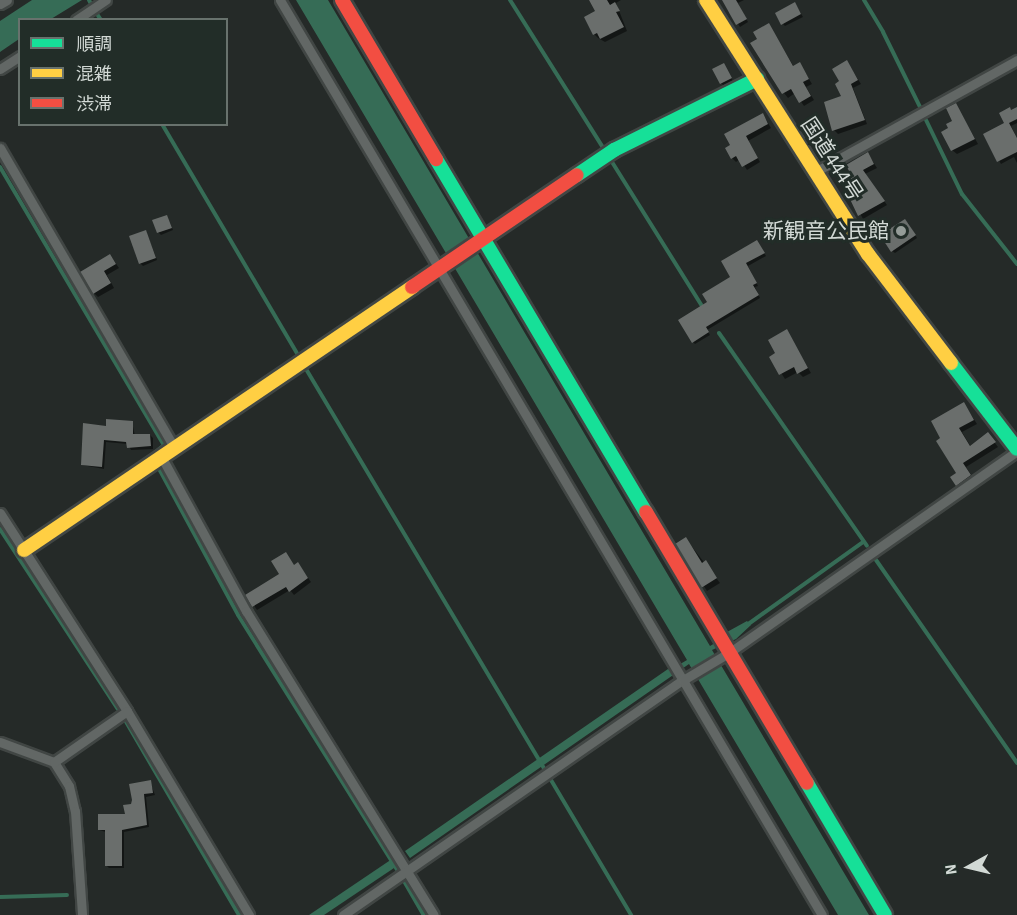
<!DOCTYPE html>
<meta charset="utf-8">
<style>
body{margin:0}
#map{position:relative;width:1017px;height:915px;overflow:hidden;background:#252a28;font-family:"Source Sans 3","Noto Sans JP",sans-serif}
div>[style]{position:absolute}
.water>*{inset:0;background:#366c56}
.shadow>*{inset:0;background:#0007}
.stream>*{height:4px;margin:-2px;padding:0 2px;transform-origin:2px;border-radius:2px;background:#366c56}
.building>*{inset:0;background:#6a6e6c}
.roads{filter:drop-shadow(2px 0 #414644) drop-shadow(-2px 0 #414644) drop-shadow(0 2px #414644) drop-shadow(0 -2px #414644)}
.street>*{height:9px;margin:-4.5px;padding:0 4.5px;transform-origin:4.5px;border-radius:4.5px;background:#626765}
.fast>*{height:14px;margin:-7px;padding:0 7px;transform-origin:7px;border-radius:7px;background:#16e098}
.slow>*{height:14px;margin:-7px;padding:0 7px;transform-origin:7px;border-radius:7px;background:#ffcf43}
.jam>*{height:14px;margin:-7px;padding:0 7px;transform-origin:7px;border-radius:7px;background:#f24e42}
.dots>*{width:16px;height:16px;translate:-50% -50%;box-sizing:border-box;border:3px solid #222d28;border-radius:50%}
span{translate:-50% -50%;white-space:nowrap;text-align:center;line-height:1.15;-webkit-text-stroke:6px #222d28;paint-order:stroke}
.street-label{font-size:21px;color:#d2d9d5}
.poi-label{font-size:21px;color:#d2d9d5}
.right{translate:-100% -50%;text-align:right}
.legend{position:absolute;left:18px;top:18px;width:210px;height:108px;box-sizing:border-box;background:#222d28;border:2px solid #68726d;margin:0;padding:8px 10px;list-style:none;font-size:18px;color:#d2d9d5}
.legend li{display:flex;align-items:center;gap:12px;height:30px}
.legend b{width:30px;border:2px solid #68726d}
.north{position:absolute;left:939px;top:837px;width:60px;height:60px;-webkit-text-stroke:4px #222d28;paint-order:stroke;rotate:262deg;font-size:16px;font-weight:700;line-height:24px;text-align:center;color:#d2d9d5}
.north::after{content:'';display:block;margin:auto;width:21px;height:27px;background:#d2d9d5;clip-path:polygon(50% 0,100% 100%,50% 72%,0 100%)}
</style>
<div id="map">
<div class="water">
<div style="clip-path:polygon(32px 0,82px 0,51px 19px,20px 20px,19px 39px,0 52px,0 21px)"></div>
<div style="clip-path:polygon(296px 0,328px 0,710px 646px,725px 637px,727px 632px,747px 621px,751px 625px,736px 639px,712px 650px,869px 915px,838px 915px,689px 664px,410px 858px,405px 851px,668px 669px,670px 670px,687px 660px)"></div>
<div style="clip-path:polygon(392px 859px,397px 866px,324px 915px,309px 915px)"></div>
</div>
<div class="shadow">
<div style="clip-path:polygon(591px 0,621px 0,616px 3px,627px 31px,605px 42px,598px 38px,594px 34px,597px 12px)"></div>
<div style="clip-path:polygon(723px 0,744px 0,738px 3px,748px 22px,740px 27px)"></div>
<div style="clip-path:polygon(797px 7px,803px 17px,785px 26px,783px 24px)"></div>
<div style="clip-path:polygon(769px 25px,794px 67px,800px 64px,812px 84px,806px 87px,814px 100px,804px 106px,795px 93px,788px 98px,784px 93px,773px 74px,759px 40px)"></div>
<div style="clip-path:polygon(847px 62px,861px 84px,853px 88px,867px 124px,838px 134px,834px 130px,843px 96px,841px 82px)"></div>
<div style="clip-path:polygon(724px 65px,733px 81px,724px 86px,721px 83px)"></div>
<div style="clip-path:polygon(956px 105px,978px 144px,957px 154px,952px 150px,950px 129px)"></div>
<div style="clip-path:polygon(1017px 109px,1017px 123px,1011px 126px,1017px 138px,1017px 163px,1014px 157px,1001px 164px,985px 134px,1006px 124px,1012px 111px)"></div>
<div style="clip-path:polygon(763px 115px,771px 128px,748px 141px,760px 162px,747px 170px,740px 159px,736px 162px,732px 158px,732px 146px)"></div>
<div style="clip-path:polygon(821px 144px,830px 158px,825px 161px,815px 148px)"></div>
<div style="clip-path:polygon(868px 154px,877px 168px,865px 174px,887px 205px,863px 219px,841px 176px,851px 172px)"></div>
<div style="clip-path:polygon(167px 216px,173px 230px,161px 235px,158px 232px)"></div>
<div style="clip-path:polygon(908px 223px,917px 238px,895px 253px,892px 251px)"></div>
<div style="clip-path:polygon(146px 231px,157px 260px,143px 266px,140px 263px)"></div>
<div style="clip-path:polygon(757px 242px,766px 256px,748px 266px,758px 286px,755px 287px,760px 298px,707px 330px,710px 335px,695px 344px,693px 342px,709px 302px,732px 277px)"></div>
<div style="clip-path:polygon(110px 255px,119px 268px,107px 275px,114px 288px,98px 297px,94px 293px)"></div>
<div style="clip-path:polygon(786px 331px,811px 373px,803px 377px,798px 372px,785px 379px,771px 357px,777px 353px)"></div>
<div style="clip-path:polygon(964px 404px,977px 424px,962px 432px,971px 447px,991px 438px,998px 447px,966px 467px,974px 479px,961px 488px,957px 485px,958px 474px,938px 441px)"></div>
<div style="clip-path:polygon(132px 422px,135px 436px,150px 435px,153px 438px,153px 449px,131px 450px,128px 444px,106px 442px,104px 469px,82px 465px,107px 427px)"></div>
<div style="clip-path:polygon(686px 539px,720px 583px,707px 591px,677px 544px)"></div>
<div style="clip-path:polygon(298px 564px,311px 582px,294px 595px,290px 590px,257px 610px,247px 595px)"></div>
<div style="clip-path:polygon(150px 782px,155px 795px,146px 797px,149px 827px,124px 832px,124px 868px,109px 868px,106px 865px,106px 832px,99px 830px,127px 816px)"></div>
</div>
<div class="stream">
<div style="left:89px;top:0;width:4px;rotate:63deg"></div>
<div style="left:510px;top:0;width:176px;rotate:57.8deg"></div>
<div style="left:864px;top:0;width:37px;rotate:59deg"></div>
<div style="left:883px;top:32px;width:84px;rotate:63.7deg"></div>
<div style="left:97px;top:14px;width:7px;rotate:56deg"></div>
<div style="left:926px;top:120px;width:82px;rotate:64.1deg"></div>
<div style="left:962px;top:194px;width:89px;rotate:51.8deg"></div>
<div style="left:162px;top:124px;width:268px;rotate:59.5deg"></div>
<div style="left:612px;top:162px;width:173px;rotate:58deg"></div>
<div style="left:0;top:167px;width:323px;rotate:59.5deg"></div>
<div style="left:164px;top:445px;width:16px;rotate:140deg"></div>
<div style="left:719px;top:333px;width:259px;rotate:55.2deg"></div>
<div style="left:306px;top:369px;width:465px;rotate:59.2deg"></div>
<div style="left:157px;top:465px;width:170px;rotate:61.6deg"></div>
<div style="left:238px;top:615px;width:302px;rotate:58deg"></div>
<div style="left:0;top:529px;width:215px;rotate:56.8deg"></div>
<div style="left:876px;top:560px;width:247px;rotate:55.2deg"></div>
<div style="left:747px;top:625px;width:143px;rotate:-35.6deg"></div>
<div style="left:125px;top:720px;width:226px;rotate:59.7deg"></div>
<div style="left:551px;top:780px;width:157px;rotate:59.3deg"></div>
<div style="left:404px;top:881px;width:39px;rotate:60deg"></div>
<div style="left:0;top:897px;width:67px;rotate:-1.7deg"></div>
</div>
<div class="building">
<div style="clip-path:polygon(589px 0,607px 0,610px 5px,615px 2px,620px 11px,616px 12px,624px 27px,600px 39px,597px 33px,593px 35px,584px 17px,595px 11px)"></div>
<div style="clip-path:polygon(722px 0,736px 0,747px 19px,736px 25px)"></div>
<div style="clip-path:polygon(795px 2px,801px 14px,781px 25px,775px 13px)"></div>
<div style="clip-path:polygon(769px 23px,793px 66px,800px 62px,809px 79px,803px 82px,811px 96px,799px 103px,791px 89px,782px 94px,750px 43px,757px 39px,753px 32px)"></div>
<div style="clip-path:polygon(847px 60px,858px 80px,851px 84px,865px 120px,832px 131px,824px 102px,841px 96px,835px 84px,839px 81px,832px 69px)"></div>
<div style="clip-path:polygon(724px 63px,732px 78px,720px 84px,712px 69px)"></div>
<div style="clip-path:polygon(956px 103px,975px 139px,951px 151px,941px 132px,948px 128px,946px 124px,952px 121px,946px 108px)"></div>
<div style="clip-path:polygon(1010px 107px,1011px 110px,1017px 107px,1017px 119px,1009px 123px,1017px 138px,1017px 152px,997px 162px,983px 134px,1004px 123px,999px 113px)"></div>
<div style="clip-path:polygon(763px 113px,768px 124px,746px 136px,758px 158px,742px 167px,736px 156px,731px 159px,725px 148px,730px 145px,724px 134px)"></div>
<div style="clip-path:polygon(868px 152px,874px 164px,863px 170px,885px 201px,858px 216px,839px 176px,849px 171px,846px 165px)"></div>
<div style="clip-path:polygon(167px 215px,172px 228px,157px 233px,152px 220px)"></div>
<div style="clip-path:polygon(905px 219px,916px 235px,891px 252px,880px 235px)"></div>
<div style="clip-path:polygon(146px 230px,156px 258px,139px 264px,129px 236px)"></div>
<div style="clip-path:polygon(757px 240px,765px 253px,746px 263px,757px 283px,753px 285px,759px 295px,706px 327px,709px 332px,692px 343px,678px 320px,707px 302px,702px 294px,730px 277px,721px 261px)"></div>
<div style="clip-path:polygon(110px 254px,116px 264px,104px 271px,111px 283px,93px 294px,80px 272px)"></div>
<div style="clip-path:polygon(787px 329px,808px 368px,797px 374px,794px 367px,779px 375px,769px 357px,775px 353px,768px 340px)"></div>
<div style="clip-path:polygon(964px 402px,974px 420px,959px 428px,970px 446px,988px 432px,996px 442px,963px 463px,971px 475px,956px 486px,950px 477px,956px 473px,936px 441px,940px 438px,931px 421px)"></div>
<div style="clip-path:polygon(106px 419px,133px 421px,133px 434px,150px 434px,151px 446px,127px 448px,126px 442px,104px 440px,102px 467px,81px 465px,83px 423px,106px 426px)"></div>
<div style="clip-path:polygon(686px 537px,702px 563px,706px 560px,717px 578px,701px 588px,675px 544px)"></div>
<div style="clip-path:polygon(286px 552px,294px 565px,298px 562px,308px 578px,289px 592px,286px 587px,252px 607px,245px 595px,279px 574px,271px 561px)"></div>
<div style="clip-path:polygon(151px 780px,153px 793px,144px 794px,147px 825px,122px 830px,122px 866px,105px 866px,105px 830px,98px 830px,98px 814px,125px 814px,123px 805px,131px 804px,132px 800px,129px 784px)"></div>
</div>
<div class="roads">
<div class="street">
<div style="left:280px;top:0;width:1063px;rotate:59.36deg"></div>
<div style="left:0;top:4px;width:8px;rotate:-30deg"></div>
<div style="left:76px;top:20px;width:36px;rotate:-34deg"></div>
<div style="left:0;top:69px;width:24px;rotate:-33deg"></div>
<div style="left:0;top:148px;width:346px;rotate:59.8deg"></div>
<div style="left:815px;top:172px;width:231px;rotate:-29deg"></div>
<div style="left:161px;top:456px;width:177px;rotate:61.3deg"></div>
<div style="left:246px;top:611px;width:357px;rotate:58.3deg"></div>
<div style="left:0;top:513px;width:235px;rotate:57.3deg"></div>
<div style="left:127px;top:711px;width:238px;rotate:59.1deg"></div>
<div style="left:0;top:742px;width:58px;rotate:20.3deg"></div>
<div style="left:54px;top:762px;width:28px;rotate:58deg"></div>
<div style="left:69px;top:786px;width:26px;rotate:77deg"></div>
<div style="left:75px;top:811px;width:104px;rotate:86.1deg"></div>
<div style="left:54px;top:762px;width:89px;rotate:-34.9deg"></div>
<div style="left:343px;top:915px;width:413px;rotate:-34.7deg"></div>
<div style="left:683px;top:680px;width:55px;rotate:-30.8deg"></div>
<div style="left:730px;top:652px;width:350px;rotate:-35deg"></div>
</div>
<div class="fast">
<div style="left:436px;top:159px;width:411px;rotate:59.3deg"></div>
<div style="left:577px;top:175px;width:45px;rotate:-34deg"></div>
<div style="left:614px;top:150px;width:160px;rotate:-26.4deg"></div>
<div style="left:951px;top:363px;width:108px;rotate:52.5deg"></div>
<div style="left:807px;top:783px;width:153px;rotate:59.4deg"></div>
</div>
<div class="slow">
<div style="left:706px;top:0;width:301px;rotate:57.5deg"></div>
<div style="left:868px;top:254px;width:137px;rotate:52.7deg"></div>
<div style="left:24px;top:550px;width:469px;rotate:-34.1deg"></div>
</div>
<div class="jam">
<div style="left:342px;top:0;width:185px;rotate:59.4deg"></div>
<div style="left:412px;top:287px;width:199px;rotate:-34.2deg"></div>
<div style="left:646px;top:512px;width:315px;rotate:59.3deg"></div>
</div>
</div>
<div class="dots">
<div style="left:901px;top:231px;background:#959c98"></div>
</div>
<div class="street-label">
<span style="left:832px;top:159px;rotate:57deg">国道444号</span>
</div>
<div class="poi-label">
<span class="right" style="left:889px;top:231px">新観音公民館</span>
</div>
<ul class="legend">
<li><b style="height:8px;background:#16e098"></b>順調</li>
<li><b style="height:8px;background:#ffcf43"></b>混雑</li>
<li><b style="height:8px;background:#f24e42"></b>渋滞</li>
</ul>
<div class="north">N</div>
</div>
